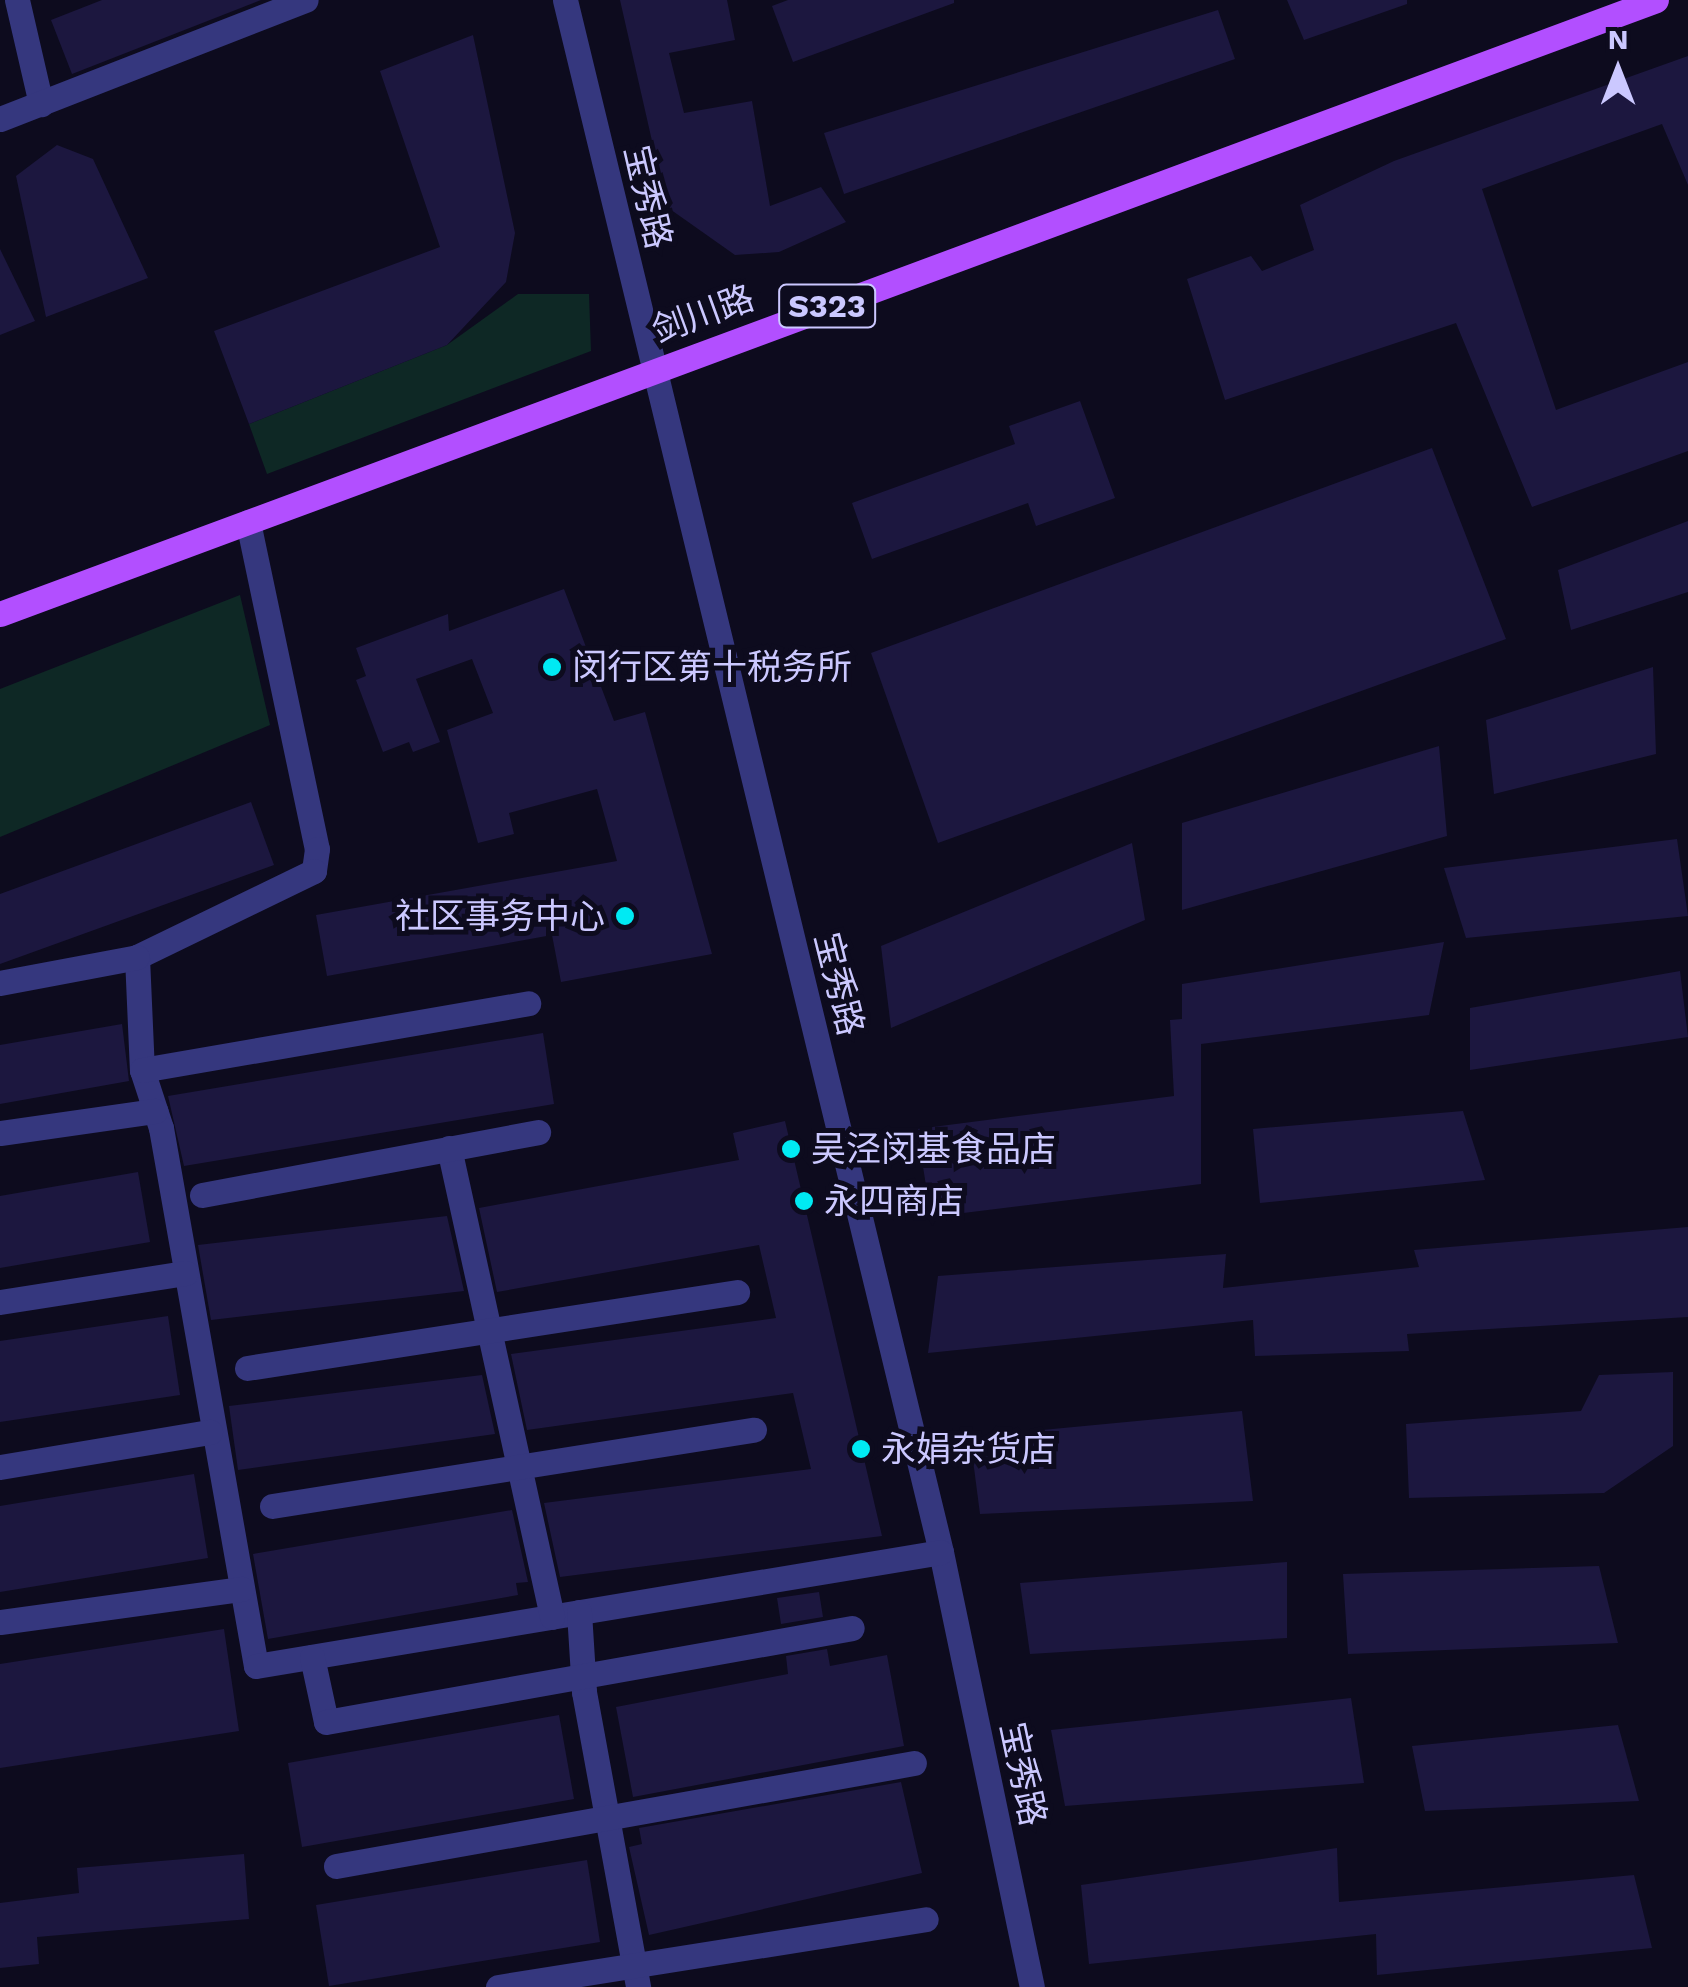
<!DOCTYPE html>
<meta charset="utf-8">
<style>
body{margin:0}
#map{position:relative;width:1688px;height:1987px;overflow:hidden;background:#0d0b1e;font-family:"Work Sans","Noto Sans SC",sans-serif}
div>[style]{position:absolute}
.green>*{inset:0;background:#0e2825}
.building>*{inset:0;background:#1c173f}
.minor>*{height:25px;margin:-12.5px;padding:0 12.5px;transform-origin:12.5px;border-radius:12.5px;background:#35377e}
.major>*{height:25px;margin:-12.5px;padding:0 12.5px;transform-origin:12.5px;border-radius:12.5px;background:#b24fff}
.dots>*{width:28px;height:28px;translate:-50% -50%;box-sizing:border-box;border:5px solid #0d0b1e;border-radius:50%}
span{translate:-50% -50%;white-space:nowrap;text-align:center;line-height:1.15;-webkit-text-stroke:10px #0d0b1e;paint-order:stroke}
.shield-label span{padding:2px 8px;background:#0d0b1e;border:2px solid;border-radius:8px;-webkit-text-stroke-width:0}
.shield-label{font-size:32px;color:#cbc8ff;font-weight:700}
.street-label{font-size:35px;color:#cbc8ff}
.poi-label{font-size:35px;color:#cbc8ff}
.left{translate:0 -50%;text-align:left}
.right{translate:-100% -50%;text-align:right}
.north{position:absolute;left:1568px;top:20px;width:100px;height:100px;-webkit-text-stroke:8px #0d0b1e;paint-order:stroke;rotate:0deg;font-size:28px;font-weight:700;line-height:40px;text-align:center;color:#cbc8ff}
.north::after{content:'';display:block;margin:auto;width:35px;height:45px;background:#cbc8ff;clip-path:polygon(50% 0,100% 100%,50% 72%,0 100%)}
</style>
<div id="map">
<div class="green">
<div style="clip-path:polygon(518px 294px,589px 294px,591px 351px,267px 474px,249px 424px,447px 345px)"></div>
<div style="clip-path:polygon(240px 595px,270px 725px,0 837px,0 689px)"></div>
</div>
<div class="building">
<div style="clip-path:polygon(102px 0,261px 0,72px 74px,51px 20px)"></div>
<div style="clip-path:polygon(620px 0,727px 0,735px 40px,669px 53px,684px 113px,752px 101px,770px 206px,821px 187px,846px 222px,779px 252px,735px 255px,667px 207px)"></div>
<div style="clip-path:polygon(788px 0,954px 0,954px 3px,793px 62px,772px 6px)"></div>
<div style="clip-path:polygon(1287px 0,1407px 0,1407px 4px,1304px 40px)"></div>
<div style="clip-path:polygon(1218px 10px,1235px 59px,844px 194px,824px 133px)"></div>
<div style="clip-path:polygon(473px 35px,515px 233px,506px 282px,447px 345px,249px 424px,214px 331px,440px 247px,380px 71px)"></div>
<div style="clip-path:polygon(1688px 56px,1688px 185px,1662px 124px,1482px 189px,1556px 410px,1688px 362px,1688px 451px,1532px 507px,1456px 323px,1225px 400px,1187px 279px,1251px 256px,1262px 271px,1314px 250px,1300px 205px,1394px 161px)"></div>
<div style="clip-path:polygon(57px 145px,93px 159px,148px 278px,46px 317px,16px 176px)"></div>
<div style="clip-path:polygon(0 249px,35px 321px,0 335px)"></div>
<div style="clip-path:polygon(1080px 401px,1115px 498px,1036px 526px,1028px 503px,872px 559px,852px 503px,1015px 444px,1009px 426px)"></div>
<div style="clip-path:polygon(1432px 448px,1506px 639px,938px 843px,871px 653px)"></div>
<div style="clip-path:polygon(1688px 521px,1688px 592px,1571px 630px,1558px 570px)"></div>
<div style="clip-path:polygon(564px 589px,614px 721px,645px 712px,712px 954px,561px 982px,552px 935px,327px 976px,316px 915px,617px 861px,597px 789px,509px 813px,514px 834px,478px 843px,447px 730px,493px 713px,472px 659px,416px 679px,440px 742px,413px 752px,409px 742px,383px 752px,356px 680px,366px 676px,356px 648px,448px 614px,449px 631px)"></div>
<div style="clip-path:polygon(1653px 667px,1656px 754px,1494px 794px,1486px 720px)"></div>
<div style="clip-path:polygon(1439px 746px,1447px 836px,1182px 910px,1182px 823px)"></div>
<div style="clip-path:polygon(251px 802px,274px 865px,0 964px,0 894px)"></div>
<div style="clip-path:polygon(1677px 839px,1688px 916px,1466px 938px,1444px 868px)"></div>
<div style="clip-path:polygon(1132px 843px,1145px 920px,891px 1028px,881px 946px)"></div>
<div style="clip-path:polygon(1444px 942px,1429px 1015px,1201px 1044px,1201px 1184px,931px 1217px,917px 1129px,1174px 1096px,1170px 1020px,1182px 1019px,1182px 984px)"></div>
<div style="clip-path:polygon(1680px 971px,1688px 1037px,1470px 1070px,1470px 1008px)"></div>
<div style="clip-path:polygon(122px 1024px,129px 1081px,0 1104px,0 1045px)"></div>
<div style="clip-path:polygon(543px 1033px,554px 1104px,184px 1166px,168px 1096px)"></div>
<div style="clip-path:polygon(1463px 1111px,1485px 1180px,1260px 1203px,1253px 1129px)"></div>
<div style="clip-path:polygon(785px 1121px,882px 1536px,560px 1577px,544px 1503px,811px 1469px,793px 1393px,527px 1430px,511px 1354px,776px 1318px,759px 1245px,497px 1292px,479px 1208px,739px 1160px,733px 1133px)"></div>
<div style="clip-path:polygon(138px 1172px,150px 1242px,0 1268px,0 1196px)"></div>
<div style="clip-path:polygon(447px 1216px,464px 1291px,211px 1320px,198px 1245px)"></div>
<div style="clip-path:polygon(1688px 1227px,1688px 1317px,1407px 1334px,1409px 1351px,1255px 1356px,1253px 1320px,928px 1353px,938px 1276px,1226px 1254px,1223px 1288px,1419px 1267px,1414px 1250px)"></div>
<div style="clip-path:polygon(168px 1316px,180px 1395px,0 1422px,0 1341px)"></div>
<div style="clip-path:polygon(1673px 1372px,1673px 1446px,1604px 1493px,1409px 1498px,1406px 1424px,1581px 1411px,1599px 1375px)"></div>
<div style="clip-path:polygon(482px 1375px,495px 1434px,238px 1470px,229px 1406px)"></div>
<div style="clip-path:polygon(1242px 1411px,1253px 1501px,980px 1514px,970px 1437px)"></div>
<div style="clip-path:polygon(194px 1474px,208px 1558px,0 1592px,0 1506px)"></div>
<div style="clip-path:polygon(512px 1510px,528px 1582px,516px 1583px,518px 1595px,268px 1639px,253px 1554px)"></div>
<div style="clip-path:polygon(1287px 1562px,1287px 1638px,1030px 1654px,1020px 1583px)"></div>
<div style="clip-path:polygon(1599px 1566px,1618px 1643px,1348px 1654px,1343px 1574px)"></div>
<div style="clip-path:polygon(819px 1592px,823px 1617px,781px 1624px,777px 1598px)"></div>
<div style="clip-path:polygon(224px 1629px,239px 1731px,0 1768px,0 1664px)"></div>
<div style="clip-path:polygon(827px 1649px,830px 1666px,887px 1655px,904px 1746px,633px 1797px,616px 1707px,788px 1674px,786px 1656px)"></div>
<div style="clip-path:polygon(1351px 1698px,1364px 1783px,1065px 1806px,1051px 1730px)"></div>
<div style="clip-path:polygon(559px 1715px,574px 1799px,302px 1847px,288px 1763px)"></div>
<div style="clip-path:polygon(1618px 1725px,1639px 1801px,1425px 1811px,1412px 1746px)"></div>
<div style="clip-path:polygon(901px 1782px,922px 1873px,649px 1935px,629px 1847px,642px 1844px,639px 1828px)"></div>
<div style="clip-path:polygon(1337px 1848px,1339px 1902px,1634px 1875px,1652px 1948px,1377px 1975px,1376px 1934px,1089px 1964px,1081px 1885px)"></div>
<div style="clip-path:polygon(244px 1854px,249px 1919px,37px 1937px,39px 1964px,0 1968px,0 1903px,79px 1893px,77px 1868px)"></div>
<div style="clip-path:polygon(587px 1860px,600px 1942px,329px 1986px,316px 1905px)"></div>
</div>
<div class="minor">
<div style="left:17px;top:0;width:107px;rotate:77deg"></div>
<div style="left:565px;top:0;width:1597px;rotate:76.38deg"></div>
<div style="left:941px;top:1552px;width:444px;rotate:78.2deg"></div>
<div style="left:0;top:119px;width:328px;rotate:-21.3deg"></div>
<div style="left:248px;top:522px;width:334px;rotate:78.1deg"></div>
<div style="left:317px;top:849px;width:22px;rotate:98deg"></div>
<div style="left:314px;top:871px;width:197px;rotate:154.1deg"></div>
<div style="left:137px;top:957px;width:113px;rotate:87.5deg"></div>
<div style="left:142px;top:1070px;width:61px;rotate:71.9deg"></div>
<div style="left:161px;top:1128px;width:546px;rotate:79.99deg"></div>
<div style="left:256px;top:1666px;width:694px;rotate:-9.45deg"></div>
<div style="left:0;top:983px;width:139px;rotate:-10.7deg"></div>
<div style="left:142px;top:1070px;width:392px;rotate:-9.8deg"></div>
<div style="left:0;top:1133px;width:157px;rotate:-8.1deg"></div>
<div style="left:449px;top:1148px;width:480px;rotate:77.6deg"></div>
<div style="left:202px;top:1195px;width:342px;rotate:-10.6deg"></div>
<div style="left:0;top:1302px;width:188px;rotate:-8.9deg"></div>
<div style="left:247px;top:1368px;width:496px;rotate:-8.8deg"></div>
<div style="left:0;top:1467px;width:213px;rotate:-9.5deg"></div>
<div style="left:272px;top:1506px;width:488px;rotate:-9deg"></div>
<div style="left:579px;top:1612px;width:80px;rotate:86.4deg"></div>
<div style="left:584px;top:1692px;width:300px;rotate:79.6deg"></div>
<div style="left:0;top:1622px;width:244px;rotate:-7.8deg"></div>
<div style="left:312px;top:1657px;width:66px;rotate:77.8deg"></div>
<div style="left:326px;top:1722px;width:534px;rotate:-10.13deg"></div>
<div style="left:336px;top:1866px;width:587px;rotate:-10.1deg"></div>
<div style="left:498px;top:1987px;width:433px;rotate:-9deg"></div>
</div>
<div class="major">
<div style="left:0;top:614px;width:1766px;rotate:-20.34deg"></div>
</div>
<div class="dots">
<div style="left:552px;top:667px;background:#00eaf3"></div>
<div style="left:625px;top:916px;background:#00eaf3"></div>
<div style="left:791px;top:1149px;background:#00eaf3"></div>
<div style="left:804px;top:1201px;background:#00eaf3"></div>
<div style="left:861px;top:1449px;background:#00eaf3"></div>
</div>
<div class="shield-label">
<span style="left:827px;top:306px">S323</span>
</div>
<div class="street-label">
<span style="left:648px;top:197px;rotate:77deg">宝秀路</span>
<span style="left:703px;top:314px;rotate:-20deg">剑川路</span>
<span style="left:839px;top:984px;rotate:76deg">宝秀路</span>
<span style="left:1023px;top:1774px;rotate:78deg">宝秀路</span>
</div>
<div class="poi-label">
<span class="left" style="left:572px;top:667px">闵行区第十税务所</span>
<span class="right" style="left:605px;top:916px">社区事务中心</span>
<span class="left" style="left:811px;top:1149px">吴泾闵基食品店</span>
<span class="left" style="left:824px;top:1201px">永四商店</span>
<span class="left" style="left:881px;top:1449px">永娟杂货店</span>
</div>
<div class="north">N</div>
</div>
